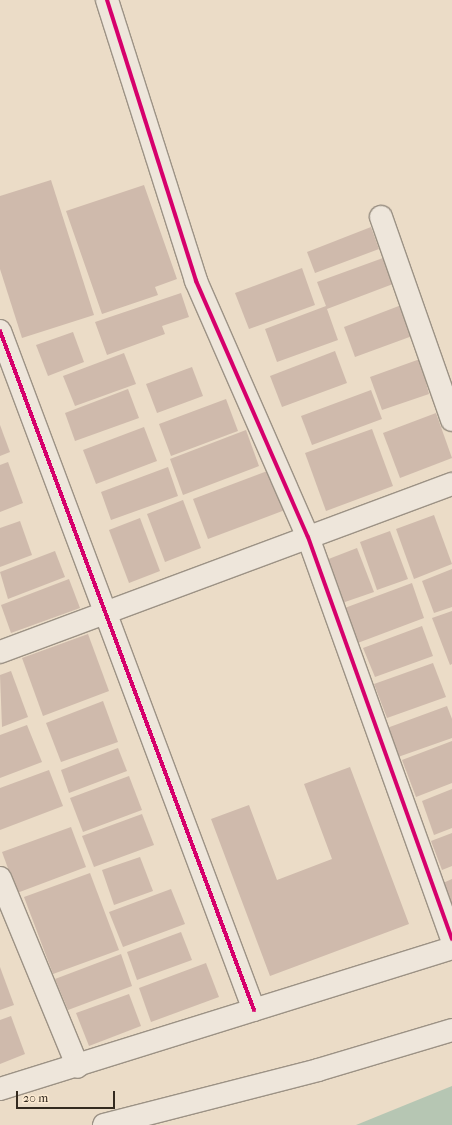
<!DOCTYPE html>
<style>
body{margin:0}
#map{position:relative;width:452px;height:1125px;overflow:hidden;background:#ebdcc7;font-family:"IM FELL French Canon",serif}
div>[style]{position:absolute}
.water>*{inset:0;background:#b6c6b3}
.building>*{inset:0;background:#cfbaac}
.roads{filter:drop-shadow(1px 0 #9c9285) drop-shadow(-1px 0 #9c9285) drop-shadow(0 1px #9c9285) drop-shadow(0 -1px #9c9285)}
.street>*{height:22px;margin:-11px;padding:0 11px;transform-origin:11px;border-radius:11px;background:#eee6db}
.secondary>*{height:22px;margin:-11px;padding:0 11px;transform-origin:11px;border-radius:11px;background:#eee6db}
.cycleway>*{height:4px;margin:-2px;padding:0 2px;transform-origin:2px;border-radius:2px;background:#d6006c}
span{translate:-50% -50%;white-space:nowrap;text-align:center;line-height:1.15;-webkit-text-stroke:3px #fcead1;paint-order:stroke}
.scale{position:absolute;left:16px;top:1091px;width:99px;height:18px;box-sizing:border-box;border:2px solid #332a1f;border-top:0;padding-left:5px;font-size:12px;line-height:14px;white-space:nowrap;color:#332a1f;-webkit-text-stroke:3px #fcead1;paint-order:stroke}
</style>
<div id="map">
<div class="water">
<div style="clip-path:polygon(452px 1086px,452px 1125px,356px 1125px)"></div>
</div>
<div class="building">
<div style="clip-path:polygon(51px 180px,94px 315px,22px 338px,0 269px,0 196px)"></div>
<div style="clip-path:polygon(144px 185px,177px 279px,155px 287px,158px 295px,102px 314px,66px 211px)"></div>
<div style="clip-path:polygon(371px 227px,379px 249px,315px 273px,307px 252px)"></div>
<div style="clip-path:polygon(383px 258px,393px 284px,327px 309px,338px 340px,277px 362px,265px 329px,326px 306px,317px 282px)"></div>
<div style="clip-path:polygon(302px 268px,315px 305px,249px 329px,235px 293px)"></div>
<div style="clip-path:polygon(181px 293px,189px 317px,162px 326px,165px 334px,107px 355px,95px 322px)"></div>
<div style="clip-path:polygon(404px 304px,415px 335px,355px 357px,344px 327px)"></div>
<div style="clip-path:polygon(73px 332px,84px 362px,48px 376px,36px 345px)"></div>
<div style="clip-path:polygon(335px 351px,347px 383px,282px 407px,270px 376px)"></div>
<div style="clip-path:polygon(124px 353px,136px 384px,75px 406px,63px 376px)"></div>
<div style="clip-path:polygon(420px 359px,429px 394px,382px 410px,370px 377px)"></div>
<div style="clip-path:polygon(192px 367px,203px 396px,157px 413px,146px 384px)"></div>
<div style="clip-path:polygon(128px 389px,139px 418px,75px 441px,65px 413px)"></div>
<div style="clip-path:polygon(371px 390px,382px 419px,312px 445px,301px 416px)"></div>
<div style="clip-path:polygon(226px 399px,238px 431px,171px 456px,159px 424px)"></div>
<div style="clip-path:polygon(436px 413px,452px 458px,400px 478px,383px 433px)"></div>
<div style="clip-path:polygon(0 425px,10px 452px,0 456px)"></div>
<div style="clip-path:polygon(144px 427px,157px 461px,96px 484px,83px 450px)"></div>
<div style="clip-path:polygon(372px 429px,393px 486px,326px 511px,305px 453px)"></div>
<div style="clip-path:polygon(246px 430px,259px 466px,183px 495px,170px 459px)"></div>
<div style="clip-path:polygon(8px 462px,23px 503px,0 512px,0 465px)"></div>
<div style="clip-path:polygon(168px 467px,178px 496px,111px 520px,101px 492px)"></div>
<div style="clip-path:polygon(270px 470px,285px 510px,208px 539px,193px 499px)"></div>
<div style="clip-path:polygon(183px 500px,201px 548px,165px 562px,147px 514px)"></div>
<div style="clip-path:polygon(434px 515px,452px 564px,414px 579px,396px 529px)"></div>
<div style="clip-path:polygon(140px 518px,160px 571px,129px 583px,109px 530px)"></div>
<div style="clip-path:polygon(20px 521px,32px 555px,0 567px,0 528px)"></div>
<div style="clip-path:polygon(390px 531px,408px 579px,377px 590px,360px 542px)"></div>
<div style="clip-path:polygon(357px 548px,374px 592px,342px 603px,326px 560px)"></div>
<div style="clip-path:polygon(55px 551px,65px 577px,8px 599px,0 572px)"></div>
<div style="clip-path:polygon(452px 569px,452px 607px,434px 613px,422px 581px)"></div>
<div style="clip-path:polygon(69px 579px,80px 608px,11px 633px,1px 605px)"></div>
<div style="clip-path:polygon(412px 583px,424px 618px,355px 644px,342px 609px)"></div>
<div style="clip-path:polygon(452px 611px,452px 664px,450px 665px,432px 618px)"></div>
<div style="clip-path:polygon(422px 626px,433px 656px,375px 677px,363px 648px)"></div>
<div style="clip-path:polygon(88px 634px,109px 691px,43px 716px,22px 658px)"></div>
<div style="clip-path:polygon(433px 663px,446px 697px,387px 718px,374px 684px)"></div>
<div style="clip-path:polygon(11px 671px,28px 717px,2px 727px,0 675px)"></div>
<div style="clip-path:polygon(103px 701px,118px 742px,61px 762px,46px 723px)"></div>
<div style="clip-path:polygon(447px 706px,452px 719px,452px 738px,398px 757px,387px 728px)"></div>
<div style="clip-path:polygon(27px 725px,42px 762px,0 778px,0 735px)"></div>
<div style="clip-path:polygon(452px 741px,452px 783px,416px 797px,402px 760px)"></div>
<div style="clip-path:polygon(118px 748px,127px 771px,69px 793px,61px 770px)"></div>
<div style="clip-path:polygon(350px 767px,409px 924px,270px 976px,211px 819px,249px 805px,277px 880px,332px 859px,304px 784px)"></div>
<div style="clip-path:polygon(49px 770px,63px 806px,0 830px,0 788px)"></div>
<div style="clip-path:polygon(129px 776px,142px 810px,83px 832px,70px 798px)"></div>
<div style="clip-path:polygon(452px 789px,452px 828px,434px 835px,422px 801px)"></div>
<div style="clip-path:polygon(142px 814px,154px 845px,94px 867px,82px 836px)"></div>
<div style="clip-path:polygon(71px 827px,86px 867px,17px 893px,2px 852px)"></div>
<div style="clip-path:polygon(452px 833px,452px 866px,442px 870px,431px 841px)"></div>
<div style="clip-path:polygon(140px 857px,153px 891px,114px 905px,102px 870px)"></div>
<div style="clip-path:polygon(90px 873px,119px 950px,53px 974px,24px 897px)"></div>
<div style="clip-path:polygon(452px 879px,452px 906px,443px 883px)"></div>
<div style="clip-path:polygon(171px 889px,185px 924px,123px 947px,109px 912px)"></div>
<div style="clip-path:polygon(181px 932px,192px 960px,137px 980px,127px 952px)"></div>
<div style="clip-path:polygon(121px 954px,132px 986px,68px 1010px,55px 979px)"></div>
<div style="clip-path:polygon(206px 963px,219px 997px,151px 1022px,139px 988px)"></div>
<div style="clip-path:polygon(0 967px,14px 1005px,0 1010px)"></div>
<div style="clip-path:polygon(129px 994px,141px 1026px,89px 1046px,76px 1013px)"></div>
<div style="clip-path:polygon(11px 1016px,25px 1054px,0 1064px,0 1020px)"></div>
</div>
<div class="roads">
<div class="street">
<div style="left:107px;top:0;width:295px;rotate:72.4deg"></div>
<div style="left:196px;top:281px;width:279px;rotate:66.4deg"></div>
<div style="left:308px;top:537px;width:427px;rotate:70.3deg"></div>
<div style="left:381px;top:217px;width:215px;rotate:70.7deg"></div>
<div style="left:0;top:331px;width:725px;rotate:69.49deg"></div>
<div style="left:0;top:652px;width:482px;rotate:-20.4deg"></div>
<div style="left:0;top:878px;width:204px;rotate:67.6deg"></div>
<div style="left:0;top:1089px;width:473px;rotate:-17.3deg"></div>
</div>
<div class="secondary">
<div style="left:104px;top:1125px;width:221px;rotate:-14.4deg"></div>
<div style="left:318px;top:1070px;width:140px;rotate:-16.6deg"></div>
</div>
</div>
<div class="cycleway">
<div style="left:107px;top:0;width:295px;rotate:72.4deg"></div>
<div style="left:196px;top:281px;width:279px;rotate:66.4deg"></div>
<div style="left:308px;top:537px;width:427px;rotate:70.3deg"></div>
<div style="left:0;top:331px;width:725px;rotate:69.49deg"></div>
</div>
<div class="scale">20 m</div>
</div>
